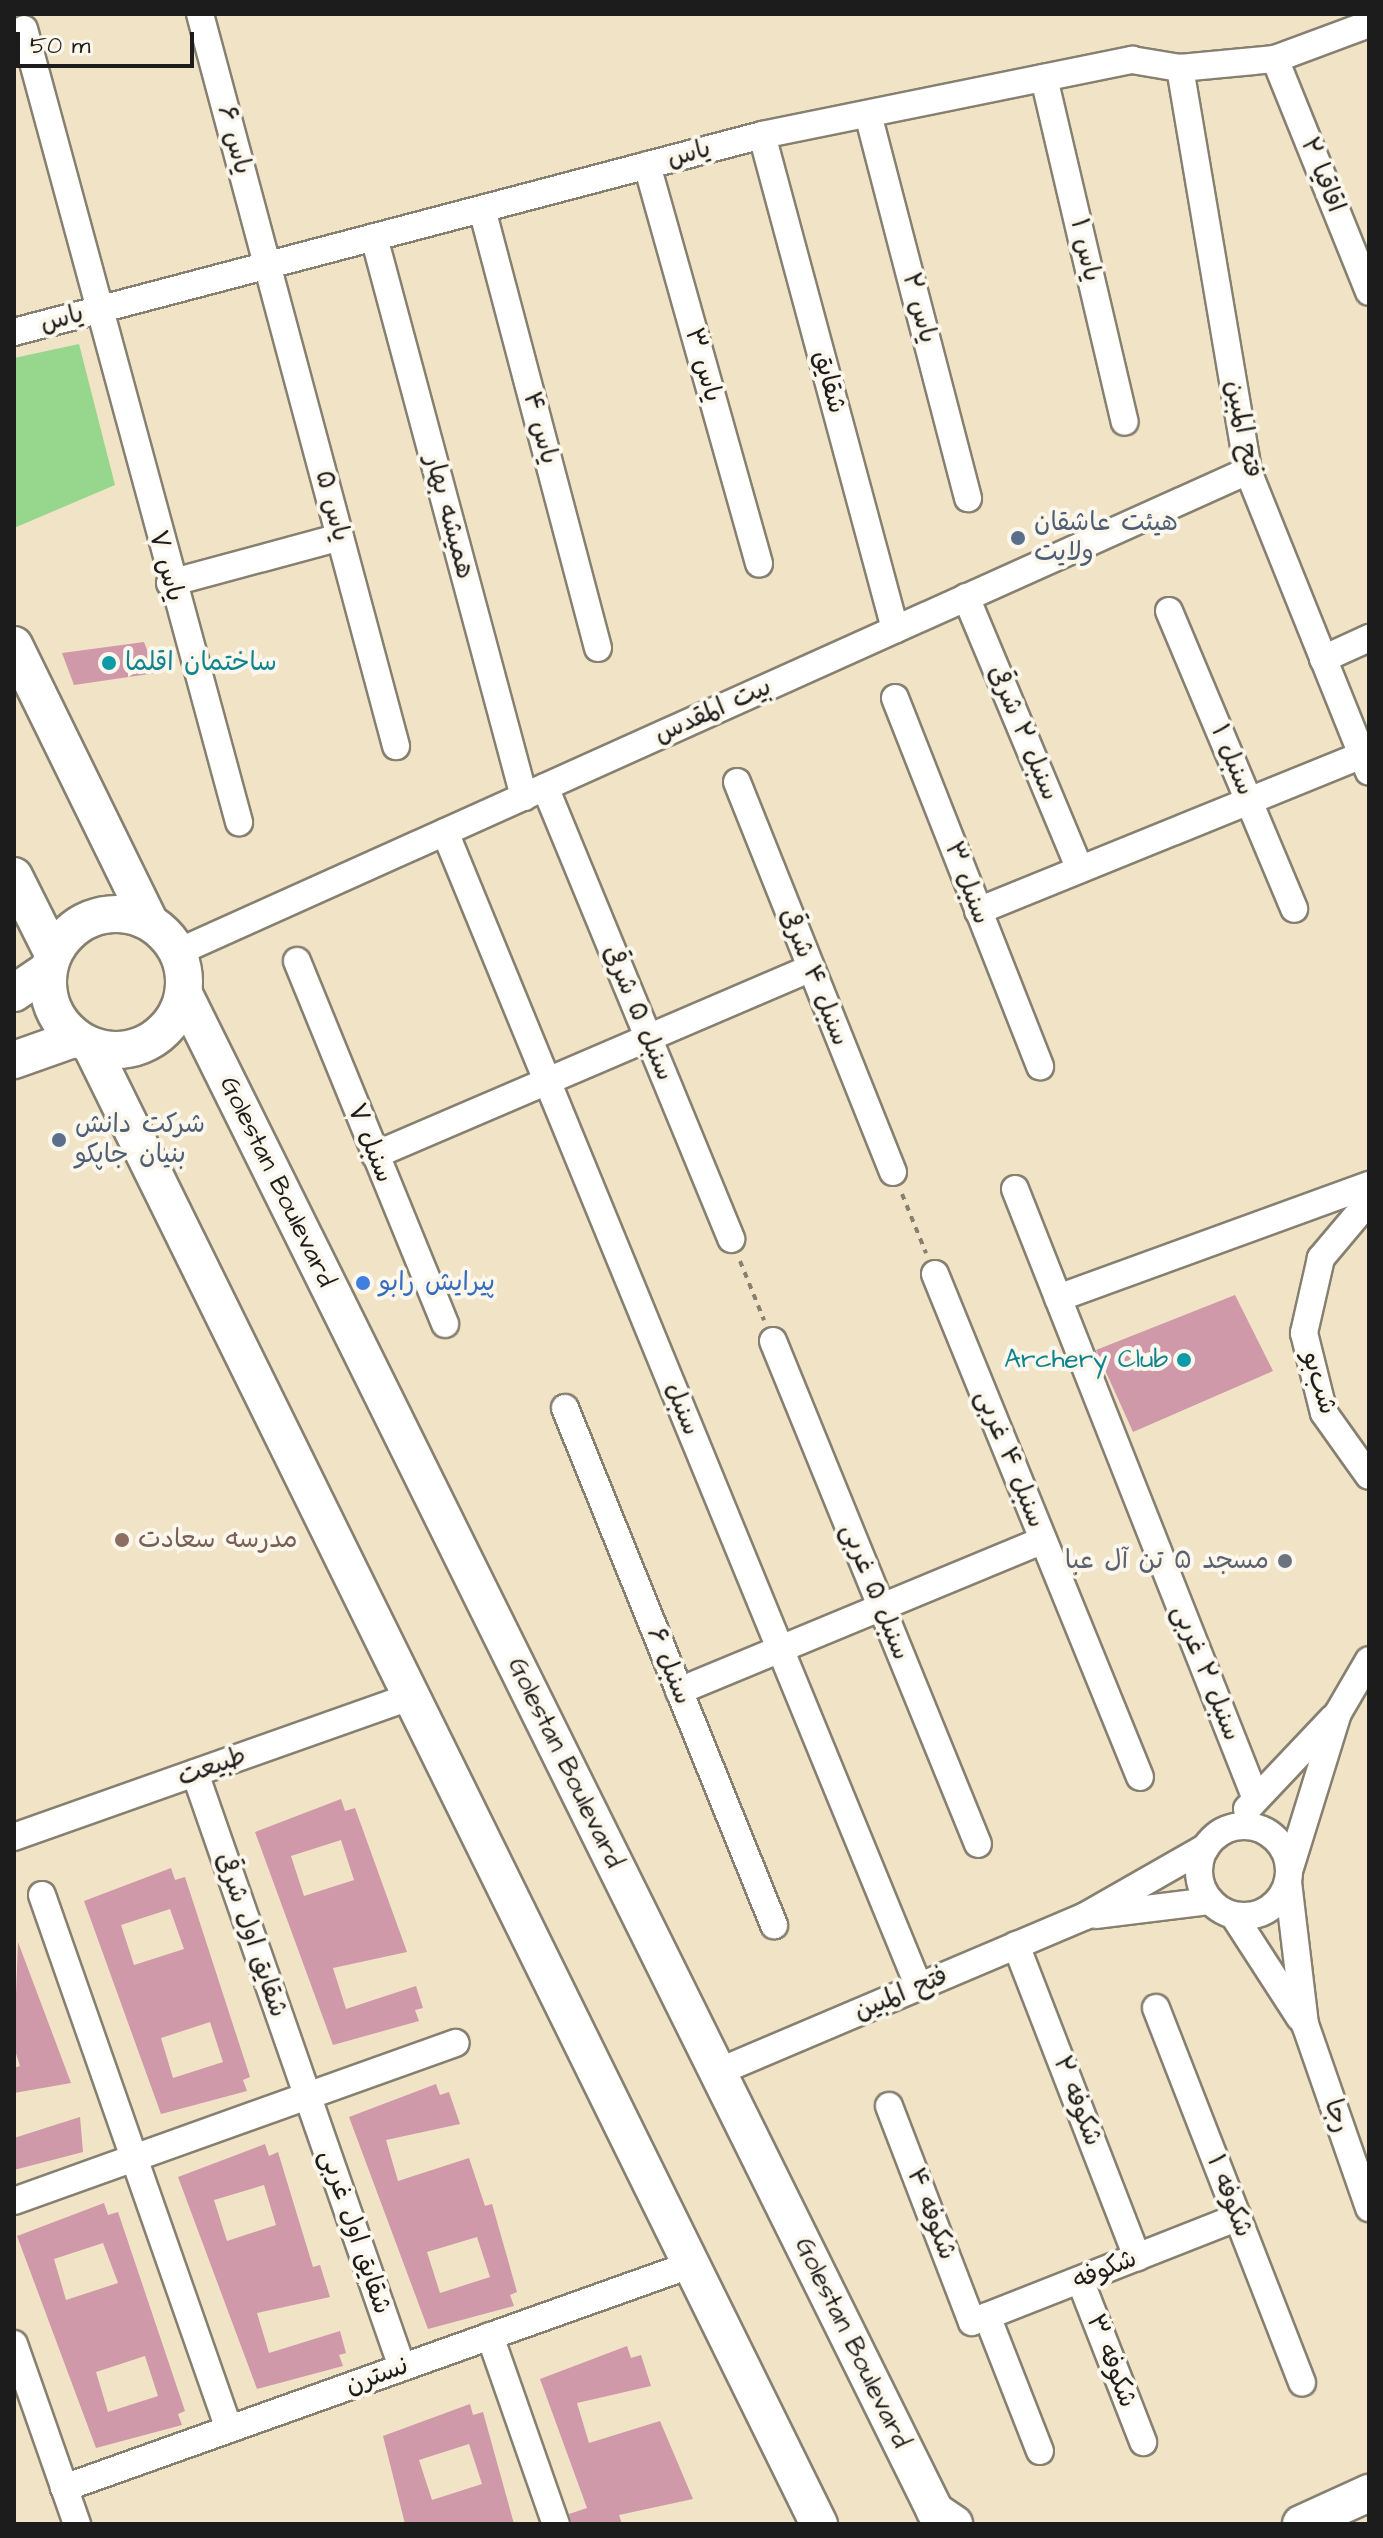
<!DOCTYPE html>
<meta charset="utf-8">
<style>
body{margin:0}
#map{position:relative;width:1383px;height:2538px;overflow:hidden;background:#f1e3c6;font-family:"Architects Daughter","Playpen Sans Arabic",sans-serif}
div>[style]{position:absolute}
.green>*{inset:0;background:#97d68d}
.building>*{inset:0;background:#cf99a9}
.path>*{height:4px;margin-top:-2px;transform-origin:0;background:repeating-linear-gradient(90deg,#868071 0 6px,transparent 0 12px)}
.roads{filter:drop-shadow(2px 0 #868071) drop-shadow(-2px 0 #868071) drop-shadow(0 2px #868071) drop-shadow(0 -2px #868071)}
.street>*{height:26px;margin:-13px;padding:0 13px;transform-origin:13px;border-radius:13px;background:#fff}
.street>.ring{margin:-13px;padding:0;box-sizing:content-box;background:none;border:26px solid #fff;border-radius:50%}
.secondary>*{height:36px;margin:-18px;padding:0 18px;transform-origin:18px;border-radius:18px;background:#fff}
.secondary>.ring{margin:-18px;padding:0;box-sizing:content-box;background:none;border:36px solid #fff;border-radius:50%}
.dots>*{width:22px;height:22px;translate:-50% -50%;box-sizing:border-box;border:4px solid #fbf7ec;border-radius:50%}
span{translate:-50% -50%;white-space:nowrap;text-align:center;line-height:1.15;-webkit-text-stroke:8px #fbf7ec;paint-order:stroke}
.street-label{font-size:26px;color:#1c1c1c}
.service-label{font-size:26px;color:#4e5e75}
.left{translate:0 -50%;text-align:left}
.culture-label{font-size:26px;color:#0d838f}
.right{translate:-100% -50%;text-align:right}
.shop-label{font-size:26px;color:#366cbe}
.education-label{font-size:26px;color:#785e54}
.worship-label{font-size:26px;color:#5b616d}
.frame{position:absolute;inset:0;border:16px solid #1c1c1c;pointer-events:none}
.scale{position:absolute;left:16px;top:32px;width:178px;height:36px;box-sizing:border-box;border:4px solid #1c1c1c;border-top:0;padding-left:10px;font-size:24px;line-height:28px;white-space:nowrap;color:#1c1c1c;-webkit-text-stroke:6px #fbf7ec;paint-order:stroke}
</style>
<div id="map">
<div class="green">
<div style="clip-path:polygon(79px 344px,115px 485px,14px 528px,14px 358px)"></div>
</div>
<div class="building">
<div style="clip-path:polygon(144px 642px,156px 673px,74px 685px,62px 653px)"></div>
<div style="clip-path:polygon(1235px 1295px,1273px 1371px,1133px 1432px,1096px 1350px)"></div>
<div style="clip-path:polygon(evenodd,341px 1799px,345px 1811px,355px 1808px,407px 1952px,333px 1968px,346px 2009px,416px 1986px,423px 2008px,415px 2010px,419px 2021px,333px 2045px,255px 1832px,341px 1799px,341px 1840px,354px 1880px,304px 1896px,291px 1856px,341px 1840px)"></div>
<div style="clip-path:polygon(evenodd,171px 1868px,175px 1880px,185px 1877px,250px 2077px,243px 2080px,247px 2091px,161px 2114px,84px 1901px,171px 1868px,170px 1909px,184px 1949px,134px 1965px,121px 1925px,170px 1909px,171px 1868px,210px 2022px,223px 2062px,173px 2078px,161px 2038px,210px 2022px)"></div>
<div style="clip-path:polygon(18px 1942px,71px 2083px,14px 2093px,14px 2068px,20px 2066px,14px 2047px)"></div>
<div style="clip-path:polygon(evenodd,436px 2084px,440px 2095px,449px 2092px,460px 2124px,386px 2140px,398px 2181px,469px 2158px,485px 2206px,492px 2204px,517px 2292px,510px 2295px,514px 2306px,428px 2329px,349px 2117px,436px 2084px,477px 2237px,490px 2277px,440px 2293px,427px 2252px,477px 2237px)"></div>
<div style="clip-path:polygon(80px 2117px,83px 2152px,14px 2170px,14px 2138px)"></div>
<div style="clip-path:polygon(evenodd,265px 2144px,269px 2156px,278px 2152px,313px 2267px,320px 2265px,330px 2297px,257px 2313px,269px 2353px,340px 2331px,346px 2353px,339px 2355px,343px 2366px,257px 2389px,178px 2177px,265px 2144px,264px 2185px,276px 2225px,227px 2241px,214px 2200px,264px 2185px)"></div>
<div style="clip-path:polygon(evenodd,104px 2203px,108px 2215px,118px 2212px,185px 2411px,178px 2414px,182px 2425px,96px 2448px,17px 2236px,104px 2203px,103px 2243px,118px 2283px,66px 2300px,54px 2259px,103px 2243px,104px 2203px,145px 2356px,158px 2396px,108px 2412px,96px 2372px,145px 2356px)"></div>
<div style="clip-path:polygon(627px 2346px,631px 2358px,641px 2355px,651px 2386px,577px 2403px,589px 2443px,660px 2421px,693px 2499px,619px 2515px,622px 2524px,572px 2524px,569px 2514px,587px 2508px,540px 2379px)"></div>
<div style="clip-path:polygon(evenodd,470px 2404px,473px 2415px,483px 2412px,514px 2524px,405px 2524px,383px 2436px,470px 2404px,469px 2444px,482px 2484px,432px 2500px,419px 2460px,469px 2444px)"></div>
</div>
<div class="path">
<div style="left:902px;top:1194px;width:64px;rotate:67.9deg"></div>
<div style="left:740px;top:1261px;width:64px;rotate:67.9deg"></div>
</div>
<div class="roads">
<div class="street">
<div style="left:200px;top:14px;width:758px;rotate:75.01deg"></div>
<div style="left:24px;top:29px;width:822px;rotate:74.83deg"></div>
<div style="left:1275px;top:59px;width:251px;rotate:68deg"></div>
<div style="left:1180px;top:68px;width:409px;rotate:80.4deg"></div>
<div style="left:1248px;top:471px;width:324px;rotate:68.1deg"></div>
<div style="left:1044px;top:78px;width:353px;rotate:76.8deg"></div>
<div style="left:869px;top:118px;width:393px;rotate:75.4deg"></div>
<div style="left:762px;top:135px;width:512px;rotate:74.93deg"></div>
<div style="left:647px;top:165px;width:414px;rotate:74.3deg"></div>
<div style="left:482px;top:209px;width:454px;rotate:75.2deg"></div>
<div style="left:374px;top:237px;width:580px;rotate:75deg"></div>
<div style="left:14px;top:332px;width:774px;rotate:-14.75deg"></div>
<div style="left:762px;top:135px;width:378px;rotate:-11.5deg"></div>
<div style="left:1132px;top:60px;width:49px;rotate:9.5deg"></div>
<div style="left:1180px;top:68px;width:95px;rotate:-5.4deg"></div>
<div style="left:1275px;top:59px;width:100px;rotate:-20.4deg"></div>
<div style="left:170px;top:583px;width:176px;rotate:-15.1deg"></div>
<div style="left:966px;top:597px;width:295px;rotate:67.3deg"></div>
<div style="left:1169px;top:611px;width:323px;rotate:67.2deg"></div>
<div style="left:1323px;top:659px;width:51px;rotate:-24.5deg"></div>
<div style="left:895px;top:698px;width:396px;rotate:68.5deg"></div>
<div style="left:737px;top:782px;width:420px;rotate:68.2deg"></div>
<div style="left:545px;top:787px;width:489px;rotate:67.6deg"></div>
<div style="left:445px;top:832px;width:1248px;rotate:67.69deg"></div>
<div style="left:978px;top:911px;width:414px;rotate:-22.1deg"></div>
<div style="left:178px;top:952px;width:1173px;rotate:-24.21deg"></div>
<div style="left:297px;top:961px;width:392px;rotate:67.8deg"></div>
<div style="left:375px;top:1155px;width:473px;rotate:-23.2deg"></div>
<div style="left:1015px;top:1189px;width:656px;rotate:68.44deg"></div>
<div style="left:1369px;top:1201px;width:75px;rotate:130.1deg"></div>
<div style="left:1321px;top:1258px;width:77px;rotate:102.8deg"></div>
<div style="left:1304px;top:1333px;width:82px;rotate:76deg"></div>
<div style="left:1324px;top:1413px;width:77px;rotate:54.5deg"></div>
<div style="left:935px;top:1274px;width:543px;rotate:67.83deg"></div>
<div style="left:1058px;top:1298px;width:331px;rotate:-20deg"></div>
<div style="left:773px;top:1341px;width:543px;rotate:67.83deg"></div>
<div style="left:565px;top:1408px;width:558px;rotate:67.99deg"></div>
<div style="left:679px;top:1691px;width:394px;rotate:-22.5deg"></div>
<div style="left:195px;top:1773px;width:629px;rotate:70.79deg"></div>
<div style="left:1247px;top:1809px;width:125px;rotate:-46.6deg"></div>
<div class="ring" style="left:1199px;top:1826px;width:64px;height:64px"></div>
<div style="left:14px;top:1837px;width:420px;rotate:-19.5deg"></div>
<div style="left:1290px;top:1868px;width:162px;rotate:-72.8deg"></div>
<div style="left:1338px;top:1713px;width:61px;rotate:-59.7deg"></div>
<div style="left:1288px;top:1882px;width:143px;rotate:83.2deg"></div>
<div style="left:1305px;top:2024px;width:195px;rotate:70.8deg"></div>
<div style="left:42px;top:1895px;width:566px;rotate:70.7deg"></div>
<div style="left:1096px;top:1915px;width:115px;rotate:-7deg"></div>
<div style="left:1234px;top:1916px;width:121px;rotate:57.1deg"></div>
<div style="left:1016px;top:1945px;width:335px;rotate:68.8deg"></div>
<div style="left:1156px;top:2008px;width:402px;rotate:68.7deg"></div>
<div style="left:718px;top:2072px;width:399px;rotate:-23deg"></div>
<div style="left:1085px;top:1916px;width:139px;rotate:-29.7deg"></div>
<div style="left:889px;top:2106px;width:231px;rotate:69deg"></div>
<div style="left:972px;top:2322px;width:286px;rotate:-21.5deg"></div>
<div style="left:14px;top:2201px;width:469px;rotate:-19.7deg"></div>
<div style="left:1080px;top:2280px;width:174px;rotate:68.7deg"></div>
<div style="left:987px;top:2316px;width:145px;rotate:68.6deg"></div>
<div style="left:490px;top:2336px;width:199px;rotate:70.7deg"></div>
<div style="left:14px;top:2344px;width:191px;rotate:70.7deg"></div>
<div style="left:64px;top:2488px;width:665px;rotate:-19.61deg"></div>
</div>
<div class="secondary">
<div style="left:14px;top:645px;width:307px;rotate:63.9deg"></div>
<div style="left:14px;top:876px;width:87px;rotate:63.4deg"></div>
<div class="ring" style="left:48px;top:914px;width:100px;height:100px"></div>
<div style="left:14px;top:993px;width:41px;rotate:-34.1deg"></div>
<div style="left:184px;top:994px;width:1693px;rotate:63.66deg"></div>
<div style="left:935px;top:2511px;width:23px;rotate:34deg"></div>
<div style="left:91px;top:1046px;width:1648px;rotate:63.78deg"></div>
<div style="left:14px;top:1060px;width:66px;rotate:-19.5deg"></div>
<div style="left:1301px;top:2524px;width:75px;rotate:-24.5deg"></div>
</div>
</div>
<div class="dots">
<div style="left:1018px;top:538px;background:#5c6f8a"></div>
<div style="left:109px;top:663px;background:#0f9aa8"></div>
<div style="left:59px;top:1140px;background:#5c6f8a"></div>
<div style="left:363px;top:1283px;background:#3f7fe0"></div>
<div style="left:1184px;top:1360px;background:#0f9aa8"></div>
<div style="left:122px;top:1540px;background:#8d6e63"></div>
<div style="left:1285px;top:1561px;background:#6b7280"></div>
</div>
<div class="street-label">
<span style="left:234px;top:140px;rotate:75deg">یاس ۶</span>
<span style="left:689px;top:154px;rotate:-15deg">یاس</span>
<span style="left:1322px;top:175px;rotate:68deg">اقاقیا ۲</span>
<span style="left:1085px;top:250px;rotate:77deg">یاس ۱</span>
<span style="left:919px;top:308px;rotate:75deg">یاس ۲</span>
<span style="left:62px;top:319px;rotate:-15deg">یاس</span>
<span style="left:703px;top:365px;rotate:74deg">یاس ۳</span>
<span style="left:829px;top:382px;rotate:75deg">شقایق</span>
<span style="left:540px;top:428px;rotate:75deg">یاس ۴</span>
<span style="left:1243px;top:429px;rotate:78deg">فتح المبین</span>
<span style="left:332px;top:506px;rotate:75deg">یاس ۵</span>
<span style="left:449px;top:517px;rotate:75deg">همیشه بهار</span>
<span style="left:166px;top:566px;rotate:75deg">یاس ۷</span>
<span style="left:713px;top:711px;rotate:-24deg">بیت المقدس</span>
<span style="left:1023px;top:733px;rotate:67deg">سنبل ۲ شرقی</span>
<span style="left:1232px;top:760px;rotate:67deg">سنبل ۱</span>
<span style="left:967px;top:883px;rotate:69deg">سنبل ۳</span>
<span style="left:814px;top:977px;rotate:68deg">سنبل ۴ شرقی</span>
<span style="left:638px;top:1013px;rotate:67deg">سنبل ۵ شرقی</span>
<span style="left:370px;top:1143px;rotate:68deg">سنبل ۷</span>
<span style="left:277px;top:1182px;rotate:64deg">Golestan Boulevard</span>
<span style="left:1319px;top:1383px;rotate:73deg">شب‌بو</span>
<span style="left:682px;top:1409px;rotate:68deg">سنبل</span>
<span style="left:1010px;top:1459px;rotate:68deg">سنبل ۴ غربی</span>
<span style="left:875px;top:1592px;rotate:68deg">سنبل ۵ غربی</span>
<span style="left:669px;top:1666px;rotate:68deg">سنبل ۶</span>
<span style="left:1206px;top:1673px;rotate:68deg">سنبل ۲ غربی</span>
<span style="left:565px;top:1763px;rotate:64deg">Golestan Boulevard</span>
<span style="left:212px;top:1767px;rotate:-20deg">طبیعت</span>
<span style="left:251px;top:1935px;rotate:71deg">شقایق اول شرقی</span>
<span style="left:901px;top:1994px;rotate:-23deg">فتح المبین</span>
<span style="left:1077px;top:2101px;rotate:69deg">شکوفه ۲</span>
<span style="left:1337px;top:2116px;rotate:71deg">رجا</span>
<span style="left:1229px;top:2196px;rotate:69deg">شکوفه ۱</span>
<span style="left:931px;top:2214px;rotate:69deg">شکوفه ۴</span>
<span style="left:355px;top:2232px;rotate:71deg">شقایق اول غربی</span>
<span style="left:1105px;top:2270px;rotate:-22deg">شکوفه</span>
<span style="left:852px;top:2343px;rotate:64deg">Golestan Boulevard</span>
<span style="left:1111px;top:2361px;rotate:69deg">شکوفه ۳</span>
<span style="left:377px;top:2376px;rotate:-20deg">نسترن</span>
</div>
<div class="service-label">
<span class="left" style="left:1034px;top:538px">هیئت عاشقان<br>ولایت</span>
<span class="left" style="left:75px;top:1140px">شرکت دانش<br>بنیان جاپکو</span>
</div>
<div class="culture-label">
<span class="left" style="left:125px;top:663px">ساختمان اقلما</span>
<span class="right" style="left:1168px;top:1360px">Archery Club</span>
</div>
<div class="shop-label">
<span class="left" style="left:379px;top:1283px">پیرایش رابو</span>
</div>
<div class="education-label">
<span class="left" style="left:138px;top:1540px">مدرسه سعادت</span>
</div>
<div class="worship-label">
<span class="right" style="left:1269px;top:1561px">مسجد ۵ تن آل عبا</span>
</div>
<div class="frame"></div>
<div class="scale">50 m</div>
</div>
